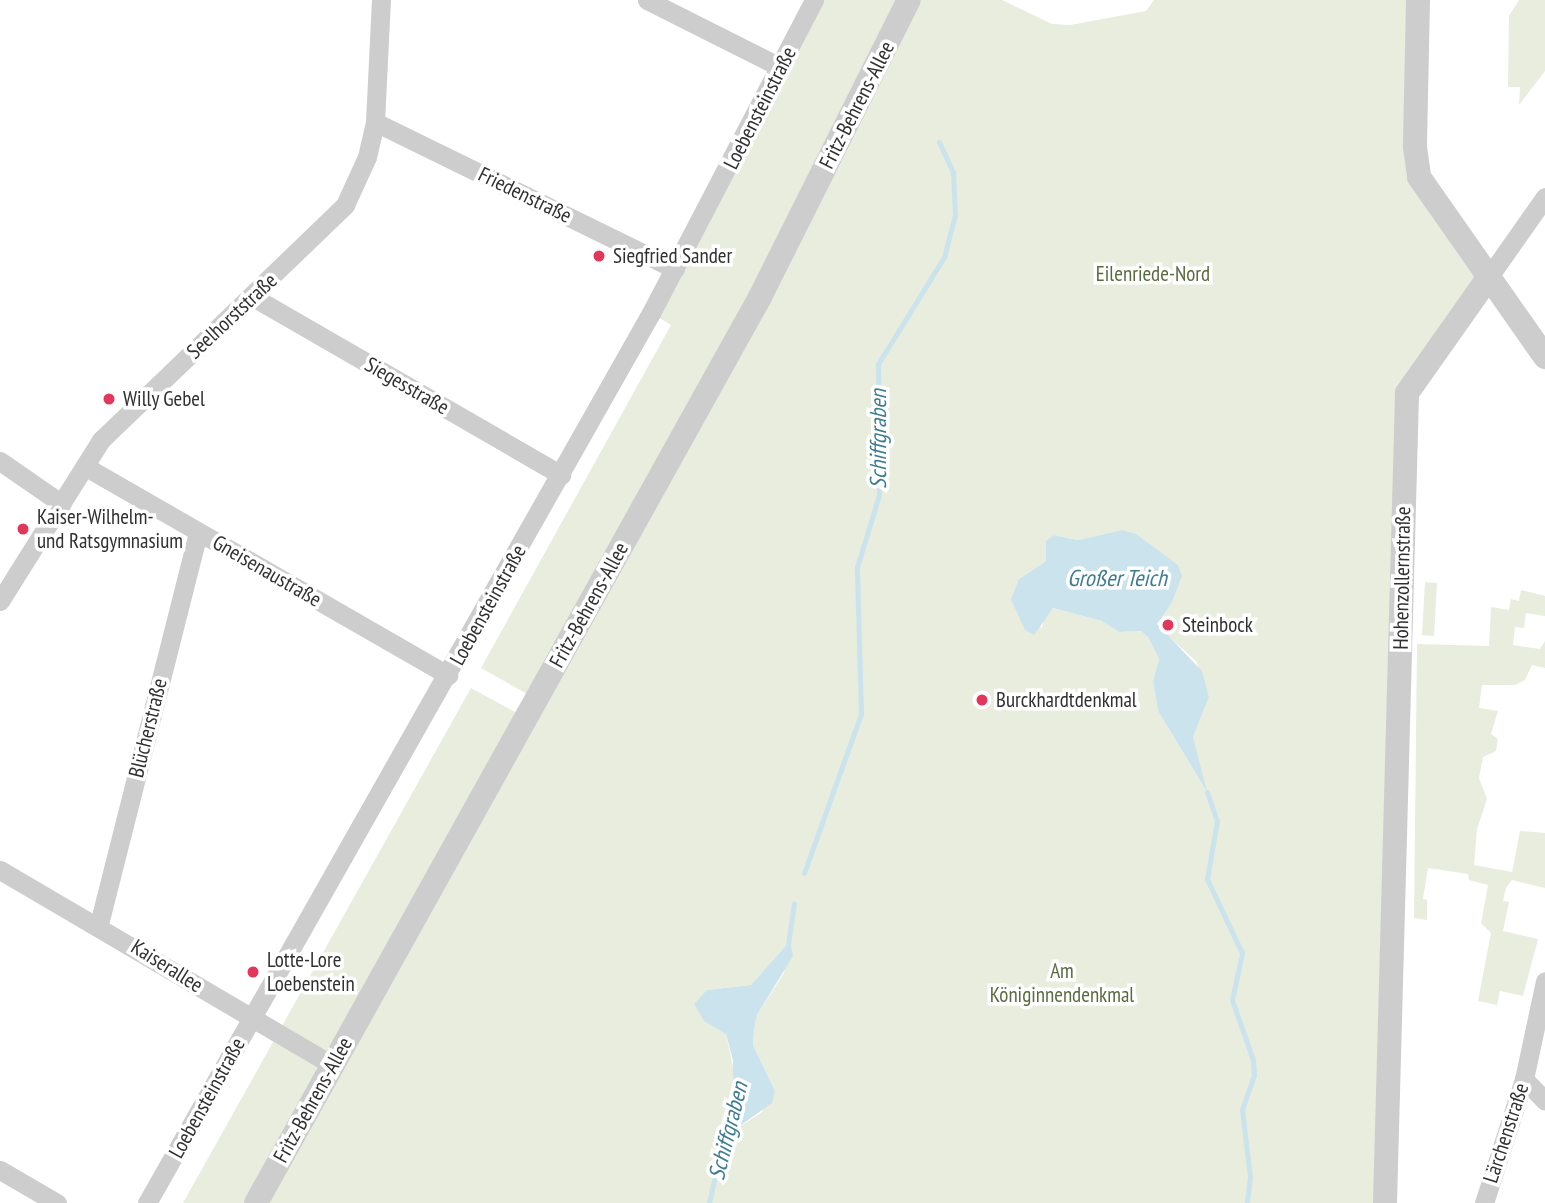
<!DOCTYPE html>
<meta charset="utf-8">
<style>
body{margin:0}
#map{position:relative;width:1545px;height:1203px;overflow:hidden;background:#fff;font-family:"PT Sans Narrow",sans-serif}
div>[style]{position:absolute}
.green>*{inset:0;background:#e8edde}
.water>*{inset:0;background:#cbe3ec}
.stream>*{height:5px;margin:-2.5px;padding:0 2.5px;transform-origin:2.5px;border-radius:2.5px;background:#cbe3ec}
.minor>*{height:19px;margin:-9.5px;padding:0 9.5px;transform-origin:9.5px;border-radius:9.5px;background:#cdcdcd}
.tertiary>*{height:24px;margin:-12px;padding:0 12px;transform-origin:12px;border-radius:12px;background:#cdcdcd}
.dots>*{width:19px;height:19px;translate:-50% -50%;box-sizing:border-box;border:4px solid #fff;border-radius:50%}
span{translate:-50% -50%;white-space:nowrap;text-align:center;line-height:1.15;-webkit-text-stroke:7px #fff;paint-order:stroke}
.street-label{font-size:21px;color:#303030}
.poi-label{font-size:21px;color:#303030}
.left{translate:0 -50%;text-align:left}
.park-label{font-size:21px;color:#596b3e}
.water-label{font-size:23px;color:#3f7c91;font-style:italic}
</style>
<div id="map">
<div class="green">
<div style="clip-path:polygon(evenodd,814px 0,1002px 0,1052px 24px,1070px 25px,1146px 11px,1154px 0,1418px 0,1415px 147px,1488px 278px,1407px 393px,1385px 1203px,183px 1203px,471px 688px,526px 718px,536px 699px,481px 668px,671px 325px,651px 313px,814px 0,1122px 530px,1172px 602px,1159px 618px,1159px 628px,1196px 661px,1209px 697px,1193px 737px,1205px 789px,1158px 711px,1153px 681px,1159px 659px,1148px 637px,1141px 631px,1119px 632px,1102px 621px,1053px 608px,1044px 616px,1042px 629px,1019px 579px,1046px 561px,1046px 541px,1053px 535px,1078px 540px,1122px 530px,814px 0,790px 941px,784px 973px,757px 1015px,754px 1030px,753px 1045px,775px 1091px,761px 1113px,734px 1130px,719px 1158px,717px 1138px,735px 1076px,726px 1034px,716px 1025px,707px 990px,751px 985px,790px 941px)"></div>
<div style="clip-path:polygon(1519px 0,1545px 0,1545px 71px,1519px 105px,1520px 87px,1508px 87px,1509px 16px)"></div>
<div style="clip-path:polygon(1425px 582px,1437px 583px,1434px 636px,1422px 635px)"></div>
<div style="clip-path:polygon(1521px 590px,1545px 596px,1545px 616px,1526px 613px,1524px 628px,1515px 627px,1513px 645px,1540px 649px,1545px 641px,1545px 668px,1532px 665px,1525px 680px,1515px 685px,1482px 685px,1479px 708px,1498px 711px,1491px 734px,1498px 739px,1496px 751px,1483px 757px,1479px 778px,1487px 799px,1477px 829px,1474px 865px,1512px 872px,1520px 831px,1545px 833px,1545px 888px,1512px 880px,1506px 888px,1503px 901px,1509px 902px,1503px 931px,1538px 939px,1523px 996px,1500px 991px,1497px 1005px,1478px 1001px,1491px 933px,1481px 923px,1488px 885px,1469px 880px,1468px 874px,1428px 868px,1423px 899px,1427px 900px,1427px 920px,1414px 918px,1417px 644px,1489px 646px,1491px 607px,1509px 610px,1511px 599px,1519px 601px)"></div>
</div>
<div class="water">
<div style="clip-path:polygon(1122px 530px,1136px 534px,1178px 565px,1182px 576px,1172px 602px,1157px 624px,1202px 671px,1209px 697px,1193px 737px,1207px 792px,1158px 711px,1153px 681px,1159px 659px,1148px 637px,1141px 631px,1119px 632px,1102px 621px,1053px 608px,1034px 635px,1025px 630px,1011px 599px,1019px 579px,1046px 561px,1046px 541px,1053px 535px,1078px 540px)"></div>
<div style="clip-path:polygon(790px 941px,793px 956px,757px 1015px,754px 1030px,753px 1045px,775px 1091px,772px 1103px,734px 1130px,718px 1160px,717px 1138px,733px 1095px,733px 1061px,726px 1034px,704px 1021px,694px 1004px,707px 990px,751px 985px)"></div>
</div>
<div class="stream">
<div style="left:1207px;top:792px;width:31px;rotate:71deg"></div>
<div style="left:1217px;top:821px;width:59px;rotate:99.8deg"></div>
<div style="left:1207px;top:879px;width:82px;rotate:64.7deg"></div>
<div style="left:1242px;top:953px;width:48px;rotate:102deg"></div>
<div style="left:1232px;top:1000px;width:64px;rotate:70.7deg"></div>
<div style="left:1253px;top:1060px;width:15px;rotate:86deg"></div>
<div style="left:1254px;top:1075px;width:37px;rotate:109deg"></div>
<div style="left:1242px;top:1110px;width:67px;rotate:83.2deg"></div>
<div style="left:1250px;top:1177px;width:26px;rotate:97deg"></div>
<div style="left:804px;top:873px;width:169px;rotate:-70.3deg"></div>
<div style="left:861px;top:714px;width:147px;rotate:-91.6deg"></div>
<div style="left:857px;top:567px;width:75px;rotate:-73deg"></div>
<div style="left:879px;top:495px;width:131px;rotate:-90.4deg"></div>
<div style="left:878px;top:364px;width:126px;rotate:-58.3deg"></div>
<div style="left:944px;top:257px;width:43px;rotate:-75.3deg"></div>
<div style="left:955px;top:215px;width:43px;rotate:-92.7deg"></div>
<div style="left:953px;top:172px;width:33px;rotate:-115deg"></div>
<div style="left:788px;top:945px;width:42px;rotate:-81.9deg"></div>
<div style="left:709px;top:1203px;width:51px;rotate:-77.6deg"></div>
</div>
<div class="minor">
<div style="left:647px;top:0;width:149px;rotate:26.7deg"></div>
<div style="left:375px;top:122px;width:334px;rotate:26.1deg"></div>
<div style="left:1488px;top:278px;width:99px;rotate:-54.9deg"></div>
<div style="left:253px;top:297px;width:356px;rotate:30deg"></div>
<div style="left:0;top:461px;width:75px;rotate:34.7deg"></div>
<div style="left:86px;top:467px;width:418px;rotate:29.9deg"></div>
<div style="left:0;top:601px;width:190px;rotate:-57.9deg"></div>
<div style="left:101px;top:440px;width:339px;rotate:-43.9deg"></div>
<div style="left:345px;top:205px;width:53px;rotate:-65.4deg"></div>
<div style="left:367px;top:157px;width:36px;rotate:-77deg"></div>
<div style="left:375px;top:122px;width:122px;rotate:-87.2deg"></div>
<div style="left:0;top:870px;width:386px;rotate:30.4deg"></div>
<div style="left:99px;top:924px;width:404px;rotate:-75.8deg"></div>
<div style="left:1524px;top:1079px;width:30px;rotate:46deg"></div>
<div style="left:0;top:1170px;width:66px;rotate:30.1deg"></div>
<div style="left:147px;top:1203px;width:1023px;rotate:-60.48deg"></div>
<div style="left:651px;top:313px;width:353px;rotate:-62.5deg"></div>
<div style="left:1484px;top:1203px;width:130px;rotate:-72.1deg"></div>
<div style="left:1524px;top:1079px;width:100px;rotate:-77.9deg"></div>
</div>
<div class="tertiary">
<div style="left:1418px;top:0;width:147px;rotate:91.2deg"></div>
<div style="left:1415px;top:147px;width:30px;rotate:82deg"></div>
<div style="left:1419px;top:177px;width:220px;rotate:55deg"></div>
<div style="left:256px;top:1203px;width:1037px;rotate:-60.91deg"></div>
<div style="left:760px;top:297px;width:332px;rotate:-63.4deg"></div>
<div style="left:1385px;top:1203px;width:810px;rotate:-88.44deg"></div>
<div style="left:1407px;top:393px;width:141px;rotate:-54.8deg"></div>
</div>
<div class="dots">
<div style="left:599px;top:256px;background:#e2375a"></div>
<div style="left:109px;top:399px;background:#e2375a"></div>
<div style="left:23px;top:529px;background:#e2375a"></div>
<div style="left:1168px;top:625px;background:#e2375a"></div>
<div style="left:982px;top:700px;background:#e2375a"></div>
<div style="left:253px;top:972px;background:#e2375a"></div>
</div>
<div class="street-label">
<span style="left:857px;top:105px;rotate:-63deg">Fritz-Behrens-Allee</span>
<span style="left:760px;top:108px;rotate:-63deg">Loebensteinstraße</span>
<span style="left:525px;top:195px;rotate:26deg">Friedenstraße</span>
<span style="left:232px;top:316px;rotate:-43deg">Seelhorststraße</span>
<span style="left:407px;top:386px;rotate:30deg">Siegesstraße</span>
<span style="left:267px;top:571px;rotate:30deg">Gneisenaustraße</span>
<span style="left:1402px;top:578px;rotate:-89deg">Hohenzollernstraße</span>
<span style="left:488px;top:605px;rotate:-61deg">Loebensteinstraße</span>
<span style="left:589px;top:605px;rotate:-61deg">Fritz-Behrens-Allee</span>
<span style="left:148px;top:728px;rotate:-76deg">Blücherstraße</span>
<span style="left:167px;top:966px;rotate:32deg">Kaiserallee</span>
<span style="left:207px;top:1098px;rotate:-61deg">Loebensteinstraße</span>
<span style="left:313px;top:1100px;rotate:-61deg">Fritz-Behrens-Allee</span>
<span style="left:1506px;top:1133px;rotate:-72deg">Lärchenstraße</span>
</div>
<div class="poi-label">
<span class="left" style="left:613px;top:256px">Siegfried Sander</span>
<span class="left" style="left:123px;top:399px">Willy Gebel</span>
<span class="left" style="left:37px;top:529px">Kaiser-Wilhelm-<br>und Ratsgymnasium</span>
<span class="left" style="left:1182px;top:625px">Steinbock</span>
<span class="left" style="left:996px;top:700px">Burckhardtdenkmal</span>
<span class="left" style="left:267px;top:972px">Lotte-Lore<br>Loebenstein</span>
</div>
<div class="park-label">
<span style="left:1153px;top:274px">Eilenriede-Nord</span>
<span style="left:1062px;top:983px">Am<br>Königinnendenkmal</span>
</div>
<div class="water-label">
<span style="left:878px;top:439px;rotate:-90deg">Schiffgraben</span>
<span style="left:1117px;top:578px">Großer Teich</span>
<span style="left:728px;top:1131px;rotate:-76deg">Schiffgraben</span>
</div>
</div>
